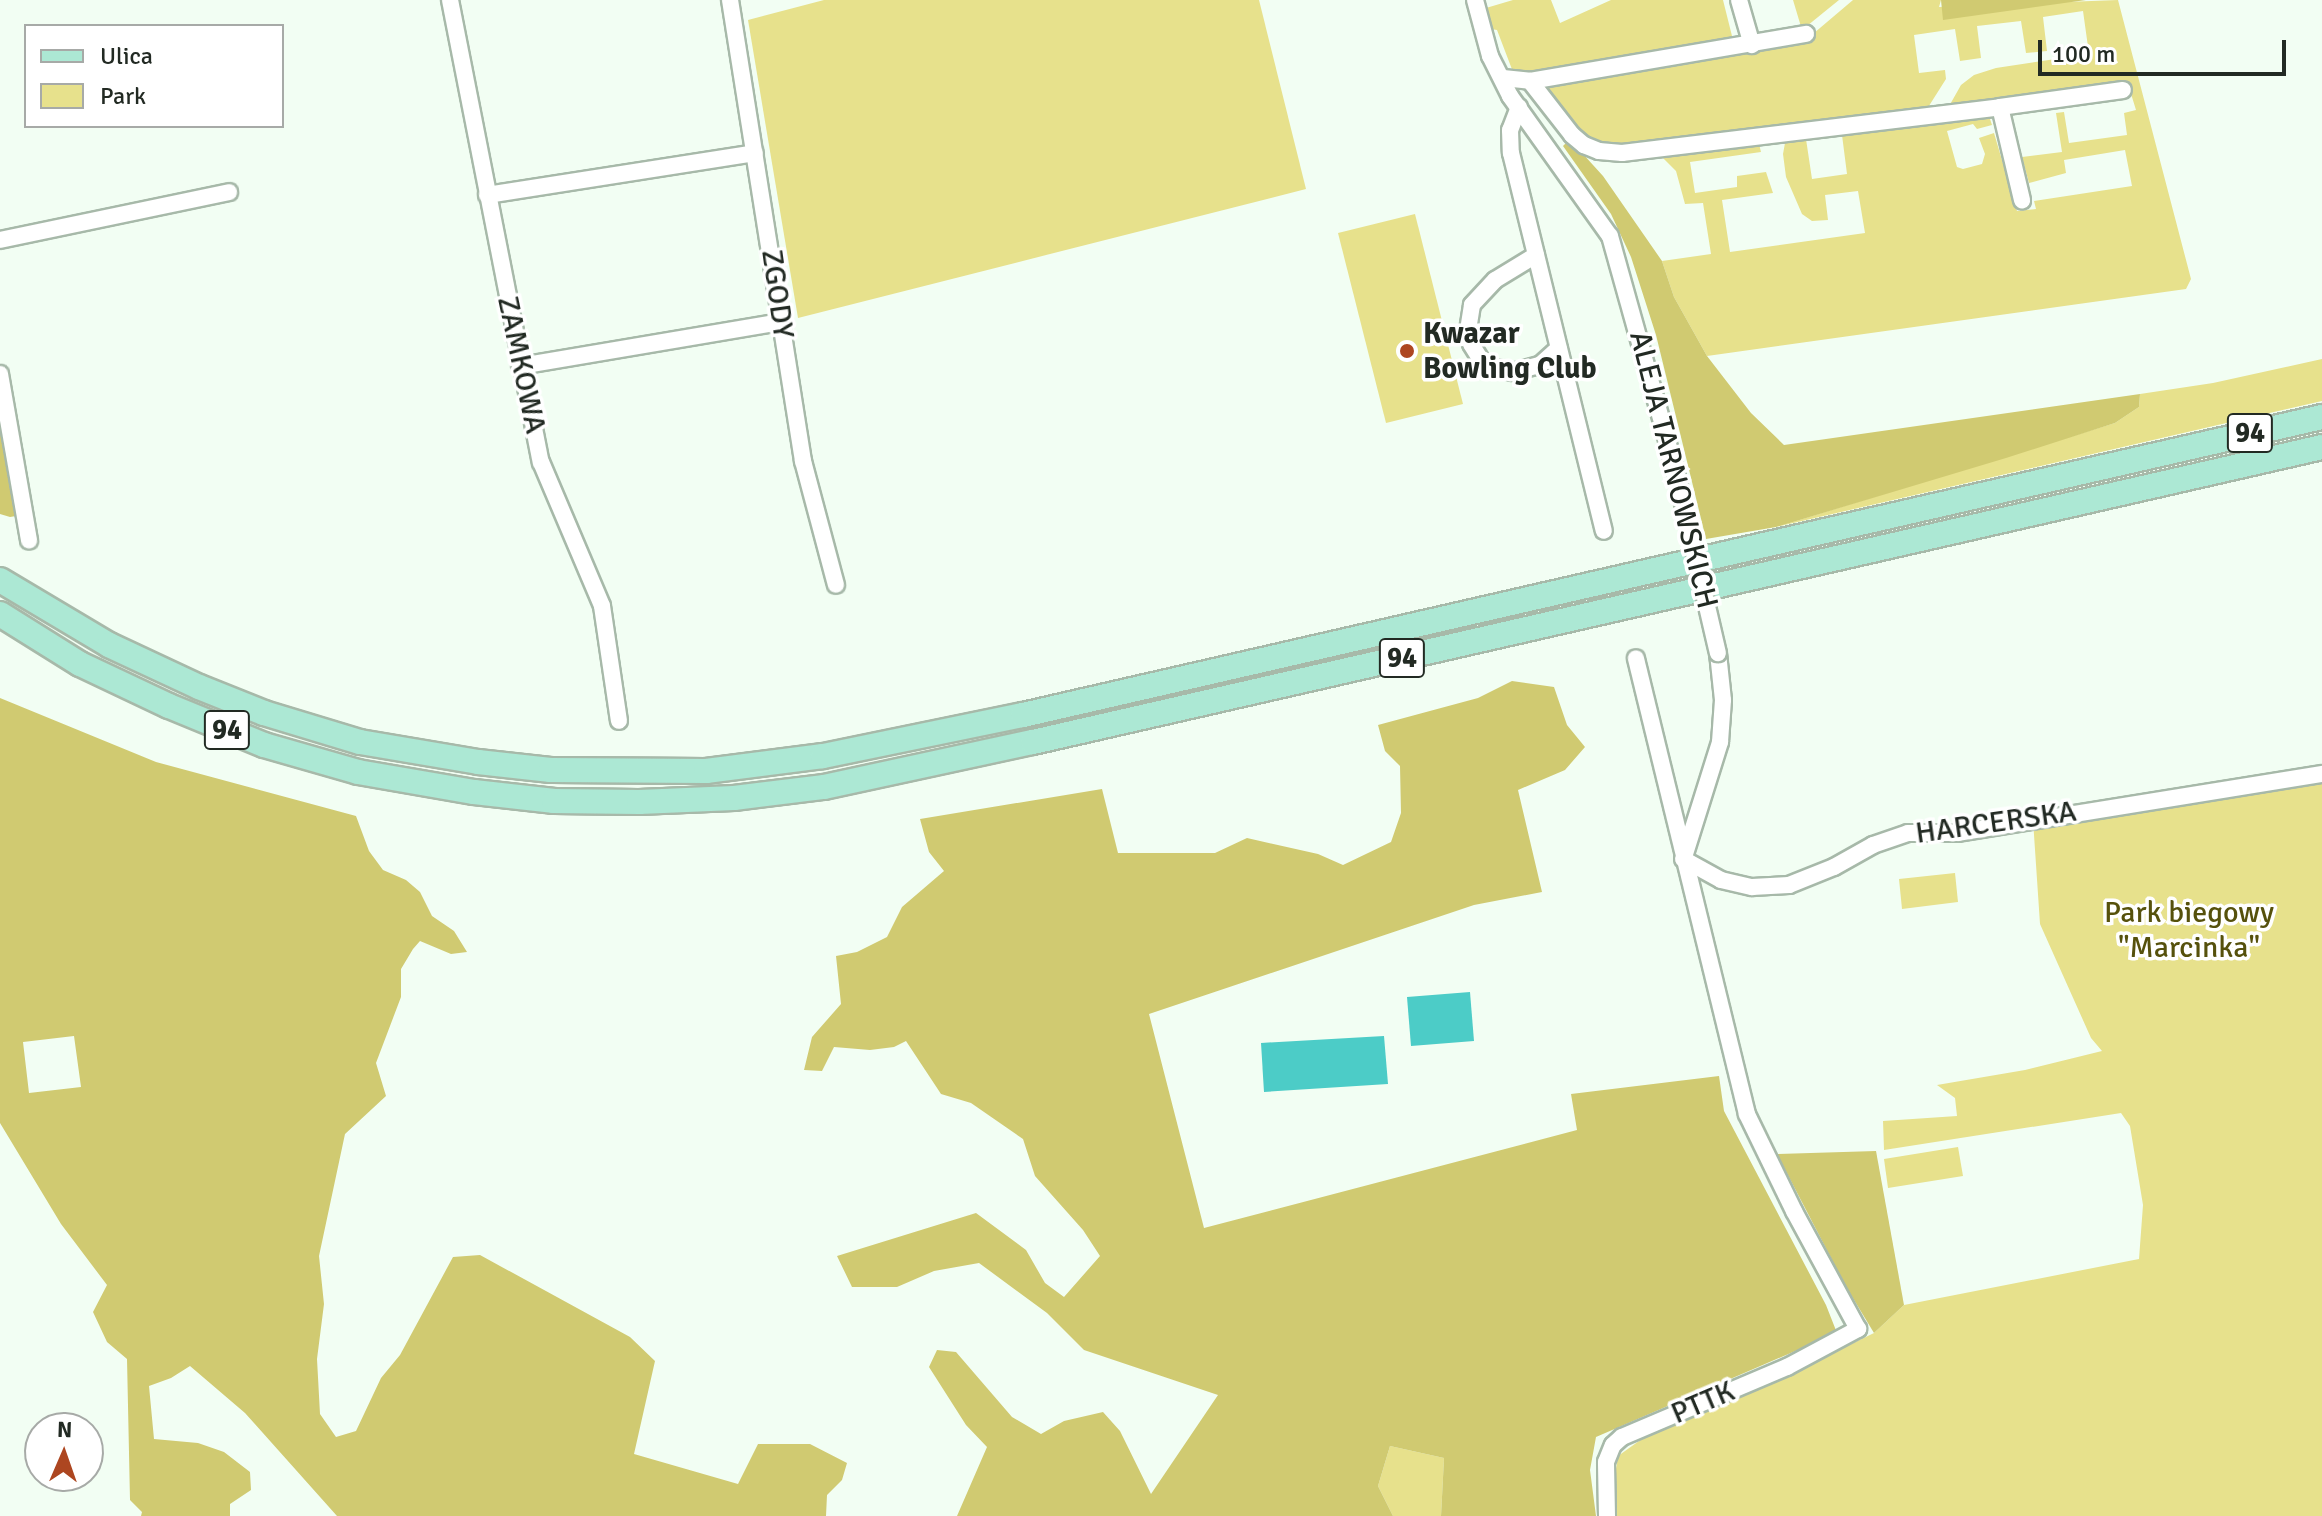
<!DOCTYPE html>
<style>
body{margin:0}
#map{position:relative;width:2322px;height:1516px;overflow:hidden;background:#f2fef3;font-family:Signika,sans-serif}
div>[style]{position:absolute}
.green>*{inset:0;background:#e7e18c}
.forest>*{inset:0;background:#d0ca71}
.water>*{inset:0;background:#4cccc7}
.roads{filter:drop-shadow(2px 0 #a7b9a9) drop-shadow(-2px 0 #a7b9a9) drop-shadow(0 2px #a7b9a9) drop-shadow(0 -2px #a7b9a9)}
.minor>*{height:16px;margin:-8px;padding:0 8px;transform-origin:8px;border-radius:8px;background:#fff}
.primary>*{height:24px;margin:-12px;padding:0 12px;transform-origin:12px;border-radius:12px;background:#ace8d4}
.bridges{filter:drop-shadow(2px 0 #a7b9a9) drop-shadow(-2px 0 #a7b9a9) drop-shadow(0 2px #a7b9a9) drop-shadow(0 -2px #a7b9a9)}
.minor-bridge>*{height:16px;margin:-8px;padding:0 8px;transform-origin:8px;border-radius:8px;background:#fff}
.dots>*{width:22px;height:22px;translate:-50% -50%;box-sizing:border-box;border:4px solid #fff;border-radius:50%}
span{translate:-50% -50%;white-space:nowrap;text-align:center;line-height:1.15;-webkit-text-stroke:7px #fff;paint-order:stroke}
.shield-label span{padding:2px 6px;background:#fff;border:2px solid;border-radius:6px;-webkit-text-stroke-width:0}
.shield-label{font-size:28px;color:#222a23;font-weight:700}
.street-label{font-size:30px;color:#222a23}
.poi-label{font-size:30px;color:#222a23;font-weight:700}
.left{translate:0 -50%;text-align:left}
.park-label{font-size:30px;color:#56510c}
.legend{position:absolute;left:24px;top:24px;width:260px;height:104px;box-sizing:border-box;background:#fff;border:2px solid #a7aaa7;margin:0;padding:10px 14px;list-style:none;font-size:24px;color:#222a23}
.legend li{display:flex;align-items:center;gap:16px;height:40px}
.legend b{width:40px;border:2px solid #a7aaa7}
.north{position:absolute;left:24px;top:1412px;width:80px;height:80px;box-sizing:border-box;background:#fff;border:2px solid #a7aaa7;border-radius:50%;rotate:2deg;font-size:22px;font-weight:700;line-height:32px;text-align:center;color:#222a23}
.north::after{content:'';display:block;margin:auto;width:28px;height:36px;background:#ad4620;clip-path:polygon(50% 0,100% 100%,50% 72%,0 100%)}
.scale{position:absolute;left:2038px;top:40px;width:248px;height:36px;box-sizing:border-box;border:4px solid #222a23;border-top:0;padding-left:10px;font-size:24px;line-height:28px;white-space:nowrap;color:#222a23;-webkit-text-stroke:6px #fff;paint-order:stroke}
</style>
<div id="map">
<div class="green">
<div style="clip-path:polygon(824px 0,1259px 0,1306px 189px,798px 318px,748px 20px)"></div>
<div style="clip-path:polygon(1513px 0,1551px 0,1560px 23px,1611px 0,1723px 0,1734px 44px,1543px 71px,1513px 72px,1497px 30px,1491px 29px,1486px 8px)"></div>
<div style="clip-path:polygon(1793px 0,1839px 0,1802px 30px)"></div>
<div style="clip-path:polygon(1853px 0,1941px 0,1939px 7px,2118px 0,2191px 279px,2186px 289px,1707px 356px,1674px 297px,1662px 261px,1711px 254px,1703px 203px,1685px 204px,1676px 171px,1662px 157px,1759px 144px,1761px 152px,1690px 162px,1695px 193px,1737px 187px,1737px 176px,1766px 172px,1773px 193px,1722px 200px,1730px 252px,1865px 233px,1858px 191px,1825px 195px,1828px 220px,1812px 221px,1802px 214px,1786px 177px,1783px 154px,1785px 143px,1789px 142px,1806px 139px,1812px 179px,1847px 174px,1842px 135px,1989px 116px,1992px 125px,1977px 129px,1973px 124px,1947px 131px,1957px 167px,1963px 169px,1982px 164px,1985px 154px,1979px 138px,1994px 133px,2017px 211px,2036px 209px,2034px 201px,2132px 186px,2125px 150px,2064px 160px,2066px 173px,2029px 183px,2022px 157px,2062px 152px,2056px 113px,2064px 112px,2069px 143px,2127px 135px,2124px 113px,2136px 110px,2128px 84px,1948px 108px,1961px 85px,1974px 75px,1996px 68px,2089px 54px,2083px 11px,2043px 17px,2047px 51px,2026px 53px,2021px 21px,1977px 26px,1981px 58px,1960px 61px,1955px 29px,1914px 35px,1919px 73px,1945px 70px,1946px 79px,1927px 109px,1677px 143px,1609px 146px,1586px 139px,1550px 98px,1546px 88px,1548px 83px,1807px 39px)"></div>
<div style="clip-path:polygon(1415px 214px,1463px 404px,1386px 423px,1338px 233px)"></div>
<div style="clip-path:polygon(2322px 359px,2322px 401px,1776px 527px,2115px 423px,2139px 407px,2140px 394px,2213px 383px)"></div>
<div style="clip-path:polygon(2322px 774px,2322px 1516px,1615px 1516px,1611px 1500px,1618px 1456px,1653px 1431px,1765px 1386px,1874px 1333px,1904px 1305px,2139px 1259px,2143px 1205px,2130px 1126px,2121px 1113px,1884px 1150px,1883px 1121px,1957px 1116px,1955px 1098px,1937px 1085px,2025px 1070px,2102px 1051px,2091px 1038px,2040px 924px,2033px 820px)"></div>
<div style="clip-path:polygon(1955px 873px,1958px 902px,1902px 909px,1899px 879px)"></div>
<div style="clip-path:polygon(1958px 1147px,1963px 1176px,1888px 1188px,1884px 1159px)"></div>
<div style="clip-path:polygon(1390px 1446px,1444px 1458px,1441px 1516px,1393px 1516px,1378px 1486px)"></div>
</div>
<div class="forest">
<div style="clip-path:polygon(1941px 0,2086px 0,1943px 20px)"></div>
<div style="clip-path:polygon(1567px 142px,1573px 143px,1603px 176px,1662px 261px,1674px 297px,1707px 356px,1751px 413px,1784px 445px,2140px 394px,2139px 407px,2115px 423px,2006px 458px,1776px 527px,1706px 539px,1656px 335px,1631px 257px,1611px 214px,1563px 146px)"></div>
<div style="clip-path:polygon(0 407px,22px 515px,10px 517px,0 514px)"></div>
<div style="clip-path:polygon(1512px 681px,1554px 687px,1567px 725px,1585px 747px,1565px 770px,1518px 790px,1542px 892px,1474px 905px,1149px 1014px,1204px 1228px,1577px 1130px,1571px 1094px,1719px 1076px,1724px 1111px,1826px 1305px,1837px 1333px,1596px 1437px,1590px 1470px,1596px 1516px,1441px 1516px,1444px 1458px,1390px 1446px,1378px 1486px,1393px 1516px,957px 1516px,987px 1447px,966px 1425px,929px 1367px,937px 1350px,956px 1352px,1012px 1417px,1041px 1434px,1064px 1421px,1103px 1412px,1120px 1431px,1151px 1494px,1218px 1395px,1084px 1350px,1047px 1313px,979px 1263px,934px 1271px,897px 1287px,852px 1287px,837px 1256px,976px 1213px,1026px 1250px,1045px 1283px,1064px 1297px,1100px 1256px,1083px 1230px,1035px 1176px,1023px 1139px,971px 1103px,941px 1094px,906px 1041px,894px 1047px,870px 1050px,834px 1047px,822px 1071px,804px 1070px,812px 1037px,841px 1004px,836px 956px,857px 952px,887px 937px,902px 907px,944px 871px,929px 852px,920px 819px,1102px 789px,1118px 853px,1215px 853px,1247px 838px,1318px 854px,1343px 865px,1391px 842px,1401px 813px,1400px 766px,1385px 751px,1378px 725px,1478px 698px)"></div>
<div style="clip-path:polygon(evenodd,0 698px,156px 762px,356px 816px,369px 851px,383px 870px,406px 880px,420px 892px,432px 916px,454px 931px,467px 952px,451px 954px,420px 941px,413px 949px,401px 969px,401px 997px,376px 1063px,386px 1096px,345px 1134px,319px 1256px,324px 1304px,317px 1359px,320px 1414px,336px 1437px,356px 1431px,381px 1378px,400px 1355px,453px 1257px,480px 1255px,630px 1337px,655px 1361px,634px 1454px,738px 1484px,758px 1444px,810px 1444px,847px 1463px,842px 1480px,827px 1495px,826px 1516px,337px 1516px,245px 1413px,190px 1366px,171px 1378px,149px 1386px,154px 1439px,198px 1443px,224px 1452px,250px 1472px,251px 1490px,230px 1504px,230px 1516px,141px 1516px,142px 1512px,130px 1500px,127px 1359px,107px 1342px,93px 1312px,107px 1285px,61px 1224px,0 1123px,0 698px,74px 1036px,81px 1087px,29px 1093px,23px 1042px,74px 1036px)"></div>
<div style="clip-path:polygon(1876px 1151px,1904px 1305px,1874px 1333px,1845px 1285px,1777px 1154px)"></div>
</div>
<div class="water">
<div style="clip-path:polygon(1470px 992px,1474px 1041px,1411px 1046px,1407px 997px)"></div>
<div style="clip-path:polygon(1384px 1036px,1388px 1084px,1264px 1092px,1261px 1043px)"></div>
</div>
<div class="roads">
<div class="minor">
<div style="left:450px;top:0;width:471px;rotate:78.9deg"></div>
<div style="left:541px;top:462px;width:156px;rotate:67deg"></div>
<div style="left:602px;top:606px;width:116px;rotate:81.6deg"></div>
<div style="left:730px;top:0;width:467px;rotate:81deg"></div>
<div style="left:803px;top:461px;width:128px;rotate:75.1deg"></div>
<div style="left:1475px;top:0;width:58px;rotate:75deg"></div>
<div style="left:1490px;top:56px;width:45px;rotate:63.4deg"></div>
<div style="left:1510px;top:96px;width:172px;rotate:54.5deg"></div>
<div style="left:1610px;top:236px;width:246px;rotate:74.4deg"></div>
<div style="left:1739px;top:0;width:47px;rotate:73.9deg"></div>
<div style="left:1503px;top:78px;width:27px;rotate:6deg"></div>
<div style="left:1530px;top:81px;width:280px;rotate:-9.7deg"></div>
<div style="left:1530px;top:81px;width:68px;rotate:52.1deg"></div>
<div style="left:1572px;top:135px;width:16px;rotate:40deg"></div>
<div style="left:1584px;top:145px;width:16px;rotate:22deg"></div>
<div style="left:1599px;top:151px;width:23px;rotate:5deg"></div>
<div style="left:1622px;top:153px;width:381px;rotate:-6.9deg"></div>
<div style="left:2000px;top:107px;width:96px;rotate:76.7deg"></div>
<div style="left:1519px;top:107px;width:25px;rotate:111deg"></div>
<div style="left:1510px;top:130px;width:23px;rotate:88deg"></div>
<div style="left:1511px;top:153px;width:389px;rotate:76.2deg"></div>
<div style="left:2000px;top:107px;width:124px;rotate:-7.9deg"></div>
<div style="left:487px;top:195px;width:271px;rotate:-8.9deg"></div>
<div style="left:0;top:240px;width:234px;rotate:-11.8deg"></div>
<div style="left:1536px;top:255px;width:48px;rotate:148.6deg"></div>
<div style="left:1495px;top:280px;width:34px;rotate:133deg"></div>
<div style="left:1472px;top:305px;width:25px;rotate:99deg"></div>
<div style="left:1468px;top:330px;width:14px;rotate:78deg"></div>
<div style="left:1471px;top:344px;width:25px;rotate:58deg"></div>
<div style="left:1484px;top:365px;width:30px;rotate:14deg"></div>
<div style="left:1513px;top:372px;width:28px;rotate:-15deg"></div>
<div style="left:1540px;top:365px;width:25px;rotate:-42deg"></div>
<div style="left:520px;top:366px;width:263px;rotate:-9.6deg"></div>
<div style="left:0;top:374px;width:169px;rotate:80.1deg"></div>
<div style="left:1684px;top:857px;width:121px;rotate:-72.6deg"></div>
<div style="left:1720px;top:742px;width:42px;rotate:-85.9deg"></div>
<div style="left:1723px;top:700px;width:47px;rotate:-96.1deg"></div>
<div style="left:1683px;top:859px;width:43px;rotate:28.9deg"></div>
<div style="left:1721px;top:880px;width:32px;rotate:13deg"></div>
<div style="left:1752px;top:887px;width:37px;rotate:-3deg"></div>
<div style="left:1789px;top:885px;width:48px;rotate:-21.8deg"></div>
<div style="left:1834px;top:867px;width:45px;rotate:-29.4deg"></div>
<div style="left:1873px;top:845px;width:37px;rotate:-19deg"></div>
<div style="left:1908px;top:833px;width:49px"></div>
<div style="left:1957px;top:833px;width:370px;rotate:-9.2deg"></div>
<div style="left:1607px;top:1516px;width:54px;rotate:-91.1deg"></div>
<div style="left:1606px;top:1462px;width:18px;rotate:-68deg"></div>
<div style="left:1613px;top:1445px;width:12px;rotate:-42deg"></div>
<div style="left:1622px;top:1437px;width:179px;rotate:-23deg"></div>
<div style="left:1787px;top:1367px;width:81px;rotate:-28.2deg"></div>
<div style="left:1858px;top:1329px;width:134px;rotate:-118.5deg"></div>
<div style="left:1794px;top:1211px;width:108px;rotate:-115.9deg"></div>
<div style="left:1747px;top:1114px;width:469px;rotate:-103.7deg"></div>
</div>
<div class="primary">
<div style="left:0;top:580px;width:127px;rotate:30.8deg"></div>
<div style="left:109px;top:645px;width:99px;rotate:25deg"></div>
<div style="left:199px;top:687px;width:70px;rotate:21.8deg"></div>
<div style="left:264px;top:713px;width:100px;rotate:16.8deg"></div>
<div style="left:360px;top:742px;width:120px;rotate:9.6deg"></div>
<div style="left:478px;top:762px;width:73px;rotate:6.3deg"></div>
<div style="left:551px;top:770px;width:155px;rotate:0.4deg"></div>
<div style="left:706px;top:771px;width:118px;rotate:-7.3deg"></div>
<div style="left:823px;top:756px;width:204px;rotate:-11.6deg"></div>
<div style="left:1023px;top:715px;width:1333px;rotate:-12.92deg"></div>
<div style="left:0;top:614px;width:94px;rotate:32deg"></div>
<div style="left:80px;top:664px;width:98px;rotate:25.3deg"></div>
<div style="left:169px;top:706px;width:103px;rotate:22.3deg"></div>
<div style="left:264px;top:745px;width:98px;rotate:16deg"></div>
<div style="left:358px;top:772px;width:118px;rotate:9.8deg"></div>
<div style="left:474px;top:792px;width:81px;rotate:6.4deg"></div>
<div style="left:554px;top:801px;width:85px;rotate:0.7deg"></div>
<div style="left:639px;top:802px;width:95px;rotate:-2.4deg"></div>
<div style="left:734px;top:798px;width:91px;rotate:-7deg"></div>
<div style="left:824px;top:787px;width:214px;rotate:-12.2deg"></div>
<div style="left:1033px;top:742px;width:1322px;rotate:-12.89deg"></div>
</div>
</div>
<div class="bridges">
<div class="minor-bridge">
<div style="left:1676px;top:473px;width:185px;rotate:76.9deg"></div>
</div>
</div>
<div class="dots">
<div style="left:1407px;top:351px;background:#ad4620"></div>
</div>
<div class="shield-label">
<span style="left:2250px;top:433px">94</span>
<span style="left:1402px;top:658px">94</span>
<span style="left:227px;top:730px">94</span>
</div>
<div class="street-label">
<span style="left:777px;top:294px;rotate:82deg">ZGODY</span>
<span style="left:521px;top:365px;rotate:78deg">ZAMKOWA</span>
<span style="left:1673px;top:470px;rotate:76deg">ALEJA TARNOWSKICH</span>
<span style="left:1996px;top:823px;rotate:-8deg">HARCERSKA</span>
<span style="left:1703px;top:1403px;rotate:-23deg">PTTK</span>
</div>
<div class="poi-label">
<span class="left" style="left:1423px;top:351px">Kwazar<br>Bowling Club</span>
</div>
<div class="park-label">
<span style="left:2189px;top:930px">Park biegowy<br>"Marcinka"</span>
</div>
<ul class="legend">
<li><b style="height:10px;background:#ace8d4"></b>Ulica</li>
<li><b style="height:22px;background:#e7e18c"></b>Park</li>
</ul>
<div class="north">N</div>
<div class="scale">100 m</div>
</div>
